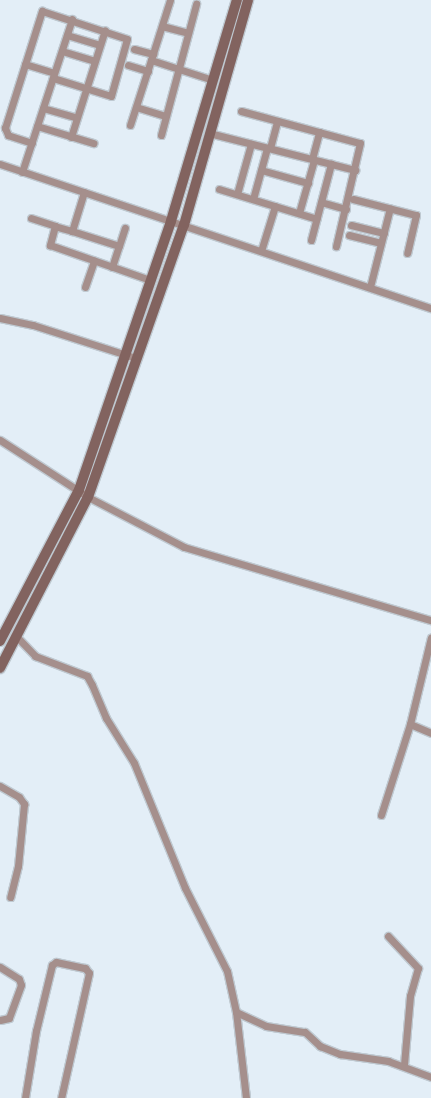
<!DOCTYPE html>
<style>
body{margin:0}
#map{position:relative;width:431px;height:1098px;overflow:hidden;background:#e3eef7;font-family:Inter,sans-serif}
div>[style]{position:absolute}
.roads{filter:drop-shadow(1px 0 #bfc9d1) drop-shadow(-1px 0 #bfc9d1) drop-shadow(0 1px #bfc9d1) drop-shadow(0 -1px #bfc9d1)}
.street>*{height:7px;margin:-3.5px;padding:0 3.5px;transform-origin:3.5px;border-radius:3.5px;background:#a58f8c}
.secondary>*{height:10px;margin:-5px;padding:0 5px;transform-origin:5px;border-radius:5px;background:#82635f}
span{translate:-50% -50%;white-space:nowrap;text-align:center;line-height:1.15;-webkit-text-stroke:3px #fff;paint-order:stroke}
</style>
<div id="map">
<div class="roads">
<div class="street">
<div style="left:170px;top:0;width:63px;rotate:107.6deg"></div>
<div style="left:151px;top:60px;width:65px;rotate:17.9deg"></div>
<div style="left:162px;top:26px;width:27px;rotate:15deg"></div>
<div style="left:67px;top:35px;width:34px;rotate:17deg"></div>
<div style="left:134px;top:49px;width:20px;rotate:15deg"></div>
<div style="left:62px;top:51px;width:34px;rotate:17deg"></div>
<div style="left:25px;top:64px;width:30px;rotate:17deg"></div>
<div style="left:128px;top:65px;width:21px;rotate:17deg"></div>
<div style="left:136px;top:107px;width:31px;rotate:17deg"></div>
<div style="left:43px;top:108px;width:35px;rotate:16deg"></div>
<div style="left:241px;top:111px;width:123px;rotate:15.1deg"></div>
<div style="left:360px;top:143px;width:106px;rotate:103.1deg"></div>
<div style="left:130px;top:125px;width:68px;rotate:-72.1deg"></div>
<div style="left:37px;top:126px;width:59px;rotate:16.9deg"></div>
<div style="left:209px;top:133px;width:151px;rotate:14.2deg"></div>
<div style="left:161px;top:135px;width:136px;rotate:-75deg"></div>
<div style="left:71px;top:137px;width:112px;rotate:-72.4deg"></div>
<div style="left:32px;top:143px;width:25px;rotate:-162deg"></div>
<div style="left:8px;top:135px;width:8px;rotate:-113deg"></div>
<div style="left:5px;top:128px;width:123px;rotate:-72.5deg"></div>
<div style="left:42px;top:11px;width:89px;rotate:18.2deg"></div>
<div style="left:127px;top:39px;width:59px;rotate:105.7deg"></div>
<div style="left:111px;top:96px;width:61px;rotate:-162.8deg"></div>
<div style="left:270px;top:148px;width:28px;rotate:-75deg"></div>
<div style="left:312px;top:159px;width:28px;rotate:-75deg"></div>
<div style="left:0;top:164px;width:454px;rotate:18.5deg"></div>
<div style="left:261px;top:170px;width:49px;rotate:15.5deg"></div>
<div style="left:22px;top:172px;width:161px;rotate:-71.9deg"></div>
<div style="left:219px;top:189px;width:102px;rotate:17deg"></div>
<div style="left:84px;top:192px;width:41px;rotate:107.1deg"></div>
<div style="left:72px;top:231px;width:18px;rotate:-164deg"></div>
<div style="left:55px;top:226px;width:20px;rotate:105deg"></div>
<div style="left:50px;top:245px;width:106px;rotate:19.3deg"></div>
<div style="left:237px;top:194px;width:52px;rotate:-74.4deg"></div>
<div style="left:253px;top:199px;width:53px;rotate:-74.6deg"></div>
<div style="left:353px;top:199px;width:65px;rotate:14.3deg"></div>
<div style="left:416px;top:215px;width:39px;rotate:103deg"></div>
<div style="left:321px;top:202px;width:26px;rotate:16deg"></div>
<div style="left:299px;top:213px;width:55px;rotate:-74.2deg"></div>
<div style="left:31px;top:218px;width:25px;rotate:18deg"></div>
<div style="left:351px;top:225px;width:34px;rotate:14deg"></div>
<div style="left:72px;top:231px;width:49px;rotate:17.7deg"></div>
<div style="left:119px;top:246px;width:19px;rotate:-72deg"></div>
<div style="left:349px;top:235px;width:33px;rotate:14deg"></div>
<div style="left:311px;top:240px;width:79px;rotate:-75.3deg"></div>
<div style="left:261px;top:251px;width:47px;rotate:-72.7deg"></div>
<div style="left:112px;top:267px;width:22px;rotate:-72deg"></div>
<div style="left:85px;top:287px;width:28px;rotate:-71deg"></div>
<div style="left:370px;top:287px;width:81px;rotate:-75.8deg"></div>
<div style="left:0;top:318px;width:34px;rotate:12deg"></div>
<div style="left:33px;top:325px;width:108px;rotate:17.8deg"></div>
<div style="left:0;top:440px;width:105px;rotate:32.9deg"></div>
<div style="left:88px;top:497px;width:108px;rotate:27.5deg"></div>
<div style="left:184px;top:547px;width:258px;rotate:16.5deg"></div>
<div style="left:16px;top:636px;width:28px;rotate:46deg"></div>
<div style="left:35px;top:656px;width:56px;rotate:21deg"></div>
<div style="left:87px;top:676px;width:10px;rotate:61deg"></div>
<div style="left:92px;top:685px;width:36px;rotate:67deg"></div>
<div style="left:106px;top:718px;width:53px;rotate:58.1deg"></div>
<div style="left:134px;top:763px;width:135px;rotate:67.8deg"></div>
<div style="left:185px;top:888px;width:93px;rotate:63.2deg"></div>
<div style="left:227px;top:971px;width:42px;rotate:77.6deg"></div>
<div style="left:410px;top:724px;width:23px;rotate:23deg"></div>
<div style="left:0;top:786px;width:22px;rotate:30deg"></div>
<div style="left:19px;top:797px;width:9px;rotate:54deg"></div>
<div style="left:24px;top:804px;width:62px;rotate:95.5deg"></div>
<div style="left:18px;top:866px;width:32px;rotate:104deg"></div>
<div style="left:381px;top:815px;width:96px;rotate:-72.3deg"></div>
<div style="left:410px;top:724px;width:89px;rotate:-76.4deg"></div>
<div style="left:388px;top:936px;width:44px;rotate:46.8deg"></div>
<div style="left:418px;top:968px;width:29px;rotate:106deg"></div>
<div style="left:410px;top:996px;width:69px;rotate:95deg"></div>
<div style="left:0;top:967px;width:22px;rotate:32deg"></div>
<div style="left:19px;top:979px;width:6px;rotate:72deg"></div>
<div style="left:21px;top:985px;width:35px;rotate:110deg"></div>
<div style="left:9px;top:1018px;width:9px;rotate:167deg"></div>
<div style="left:25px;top:1098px;width:68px;rotate:-80.7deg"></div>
<div style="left:36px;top:1031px;width:68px;rotate:-76.4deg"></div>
<div style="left:52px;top:965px;width:5px;rotate:-37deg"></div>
<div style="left:56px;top:962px;width:30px;rotate:12deg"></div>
<div style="left:85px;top:968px;width:6px;rotate:51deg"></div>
<div style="left:89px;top:973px;width:128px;rotate:102.6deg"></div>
<div style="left:246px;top:1098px;width:87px;rotate:-96.6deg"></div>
<div style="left:236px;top:1012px;width:33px;rotate:25deg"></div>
<div style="left:266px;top:1026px;width:39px;rotate:9deg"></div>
<div style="left:305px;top:1032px;width:21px;rotate:43deg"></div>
<div style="left:320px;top:1046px;width:22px;rotate:22deg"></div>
<div style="left:340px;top:1054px;width:49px;rotate:8.3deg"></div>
<div style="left:388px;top:1061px;width:46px;rotate:20.4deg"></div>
</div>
<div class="secondary">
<div style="left:0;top:641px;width:170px;rotate:-62.4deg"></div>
<div style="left:79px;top:490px;width:284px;rotate:-71.1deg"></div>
<div style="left:171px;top:221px;width:231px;rotate:-73.4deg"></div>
<div style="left:0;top:668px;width:192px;rotate:-62.8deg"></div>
<div style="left:88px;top:497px;width:288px;rotate:-70.6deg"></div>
<div style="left:184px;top:225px;width:234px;rotate:-74.1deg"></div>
</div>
</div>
</div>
